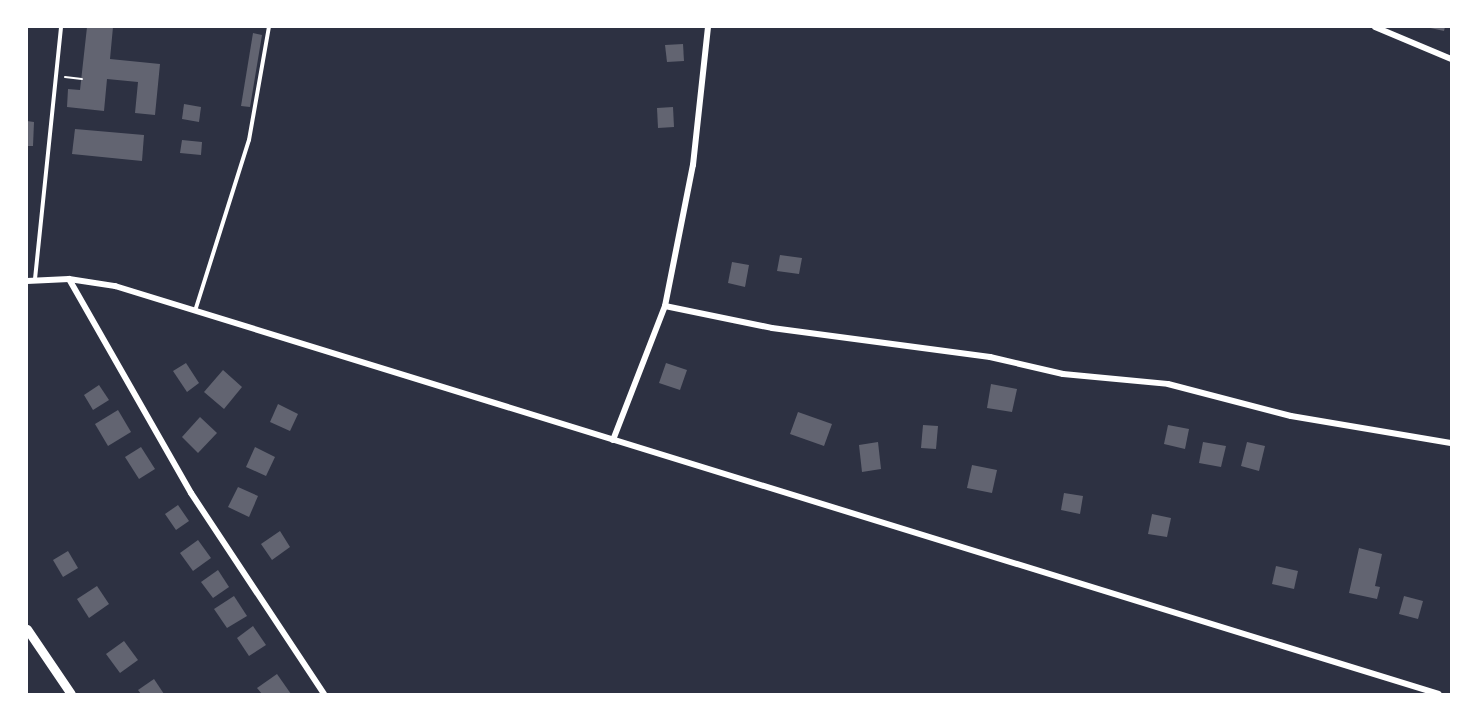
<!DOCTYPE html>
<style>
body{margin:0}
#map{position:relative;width:1478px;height:721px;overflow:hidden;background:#2d3142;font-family:"Noto Sans",sans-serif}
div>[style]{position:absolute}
.building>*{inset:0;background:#626471}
.path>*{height:2px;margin:-1px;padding:0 1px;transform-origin:1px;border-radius:1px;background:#fff}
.service>*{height:4px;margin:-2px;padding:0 2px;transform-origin:2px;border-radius:2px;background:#fff}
.minor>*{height:6px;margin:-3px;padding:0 3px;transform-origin:3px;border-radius:3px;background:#fff}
.tertiary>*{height:9px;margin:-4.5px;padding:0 4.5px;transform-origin:4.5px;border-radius:4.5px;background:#fff}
span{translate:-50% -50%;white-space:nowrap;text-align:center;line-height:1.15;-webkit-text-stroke:5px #fff;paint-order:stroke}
.frame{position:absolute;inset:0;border:28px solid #fff;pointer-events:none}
</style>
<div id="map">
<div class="building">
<div style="clip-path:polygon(87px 27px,113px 27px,110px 59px,160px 64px,155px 115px,135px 113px,138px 82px,107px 79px,104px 111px,67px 107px,68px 89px,80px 90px)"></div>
<div style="clip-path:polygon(1426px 27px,1445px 27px,1444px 31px)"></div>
<div style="clip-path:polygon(253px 33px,262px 35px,250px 107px,241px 106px)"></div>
<div style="clip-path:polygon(683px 44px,684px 61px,667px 62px,665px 45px)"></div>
<div style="clip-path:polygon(184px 104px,201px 107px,199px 122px,182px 119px)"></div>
<div style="clip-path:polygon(673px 107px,674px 127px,658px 128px,657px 108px)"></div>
<div style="clip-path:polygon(27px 121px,34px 122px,33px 146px,27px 146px)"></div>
<div style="clip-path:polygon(75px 129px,144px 135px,142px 161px,72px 154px)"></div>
<div style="clip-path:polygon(182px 140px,202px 142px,201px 155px,180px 153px)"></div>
<div style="clip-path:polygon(780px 255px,802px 258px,799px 274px,777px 271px)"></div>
<div style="clip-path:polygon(732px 262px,749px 265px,745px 287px,728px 283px)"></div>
<div style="clip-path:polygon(186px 363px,199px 383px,187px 392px,173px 371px)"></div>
<div style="clip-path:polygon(666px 363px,687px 370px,680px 390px,659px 383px)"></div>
<div style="clip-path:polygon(223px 370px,242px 387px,224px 409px,204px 392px)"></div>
<div style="clip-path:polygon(991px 384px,1017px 389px,1012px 412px,987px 408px)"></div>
<div style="clip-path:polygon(99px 385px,109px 400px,93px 410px,84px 395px)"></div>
<div style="clip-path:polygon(278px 404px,298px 414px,290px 431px,270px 422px)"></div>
<div style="clip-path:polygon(118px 410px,131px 432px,108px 446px,95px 424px)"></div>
<div style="clip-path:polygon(798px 412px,832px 424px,824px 446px,790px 434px)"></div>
<div style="clip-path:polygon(200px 417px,217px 433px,198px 453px,182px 437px)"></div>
<div style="clip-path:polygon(923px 425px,938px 426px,936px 449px,921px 448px)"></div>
<div style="clip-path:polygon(1168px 425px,1189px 429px,1185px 449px,1164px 444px)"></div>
<div style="clip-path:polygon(878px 442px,881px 469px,862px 472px,859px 445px)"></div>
<div style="clip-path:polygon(1203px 442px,1226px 446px,1221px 467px,1199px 463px)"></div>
<div style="clip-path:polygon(1247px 442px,1265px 446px,1259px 471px,1241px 466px)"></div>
<div style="clip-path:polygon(141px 447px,155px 469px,139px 479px,125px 457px)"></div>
<div style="clip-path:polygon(255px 447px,275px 457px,266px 476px,246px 467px)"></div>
<div style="clip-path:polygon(972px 465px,997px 470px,992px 493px,967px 488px)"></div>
<div style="clip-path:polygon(238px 487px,258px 496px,249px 517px,228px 507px)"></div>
<div style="clip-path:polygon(1064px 493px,1083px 496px,1080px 514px,1061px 510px)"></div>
<div style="clip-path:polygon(178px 505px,189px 521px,176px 530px,165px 514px)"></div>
<div style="clip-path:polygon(1152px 514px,1171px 518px,1167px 537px,1148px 534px)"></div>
<div style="clip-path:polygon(280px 531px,290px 547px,272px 560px,261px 544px)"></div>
<div style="clip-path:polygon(198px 540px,211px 558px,193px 571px,180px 553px)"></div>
<div style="clip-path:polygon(1359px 548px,1382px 554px,1375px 586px,1380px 587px,1377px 599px,1349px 593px)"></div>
<div style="clip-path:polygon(68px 551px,78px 568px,63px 577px,53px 560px)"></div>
<div style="clip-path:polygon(1276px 566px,1298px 571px,1294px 589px,1272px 584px)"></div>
<div style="clip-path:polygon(218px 570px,229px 587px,213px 598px,201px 582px)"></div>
<div style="clip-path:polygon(97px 586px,109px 604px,89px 618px,77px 599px)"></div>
<div style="clip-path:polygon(234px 596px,247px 616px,227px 628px,214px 609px)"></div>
<div style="clip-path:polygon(1404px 596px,1423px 601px,1418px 619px,1399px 614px)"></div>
<div style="clip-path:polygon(253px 626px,266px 645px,249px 656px,237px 638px)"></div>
<div style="clip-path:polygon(124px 641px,138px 660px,120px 673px,106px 654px)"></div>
<div style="clip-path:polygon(277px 674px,291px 694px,262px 694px,257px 688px)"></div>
<div style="clip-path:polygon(154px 679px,164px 694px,141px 694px,138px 690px)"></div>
</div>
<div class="path">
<div style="left:65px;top:77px;width:17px;rotate:7deg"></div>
</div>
<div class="service">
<div style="left:35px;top:279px;width:253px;rotate:-84.1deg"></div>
<div style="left:195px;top:311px;width:179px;rotate:-72.5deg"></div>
<div style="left:249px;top:140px;width:115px;rotate:-80deg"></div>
</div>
<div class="minor">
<div style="left:1375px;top:27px;width:82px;rotate:22.8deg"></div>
<div style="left:69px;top:279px;width:246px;rotate:60.3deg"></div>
<div style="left:191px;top:493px;width:241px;rotate:56.5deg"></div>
<div style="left:27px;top:281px;width:42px;rotate:-2.7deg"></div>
<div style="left:69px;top:279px;width:47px;rotate:8.7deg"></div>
<div style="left:115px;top:286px;width:1385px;rotate:17.13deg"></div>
<div style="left:665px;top:306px;width:109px;rotate:11.6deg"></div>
<div style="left:772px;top:328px;width:220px;rotate:7.6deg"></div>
<div style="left:990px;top:357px;width:75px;rotate:13.1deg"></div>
<div style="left:1063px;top:374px;width:105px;rotate:5.4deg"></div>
<div style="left:1168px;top:384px;width:127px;rotate:14.6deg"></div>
<div style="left:1291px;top:416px;width:162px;rotate:9.6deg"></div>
<div style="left:613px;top:440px;width:144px;rotate:-68.8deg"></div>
<div style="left:665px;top:306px;width:144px;rotate:-78.8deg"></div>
<div style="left:693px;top:165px;width:139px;rotate:-83.8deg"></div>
</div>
<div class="tertiary">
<div style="left:27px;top:629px;width:78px;rotate:55.9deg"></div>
</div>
<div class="frame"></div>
</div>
